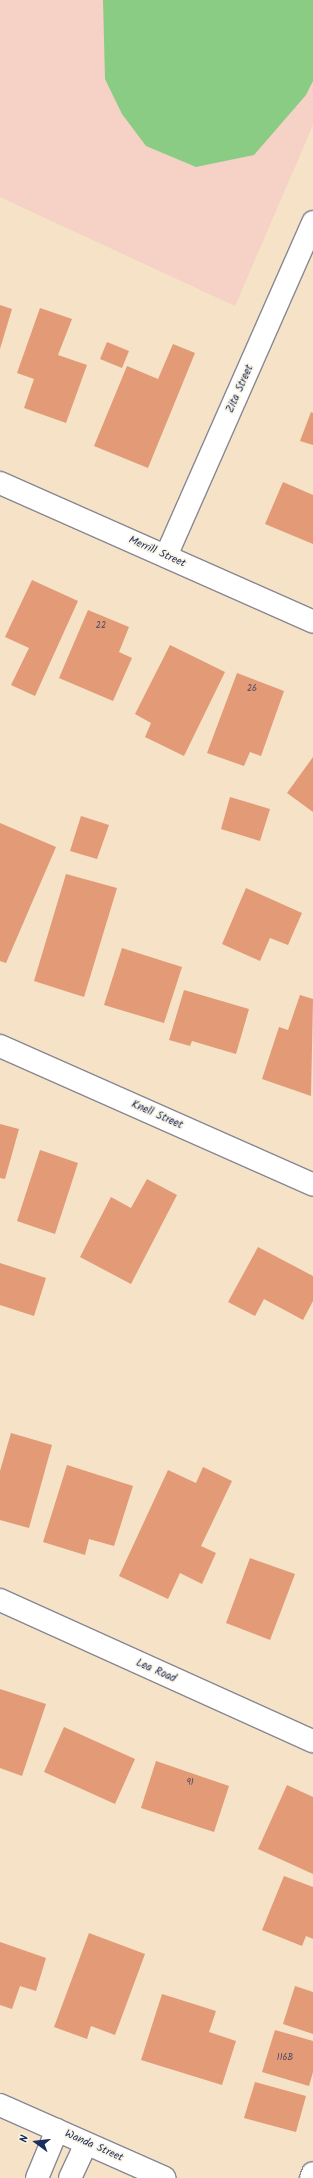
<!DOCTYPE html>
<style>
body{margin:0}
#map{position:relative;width:313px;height:2178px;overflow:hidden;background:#f5e2c7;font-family:Kalam,sans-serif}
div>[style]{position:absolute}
.built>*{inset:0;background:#f6d1c5}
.green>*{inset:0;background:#8acc84}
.building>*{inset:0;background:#e29a77}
.roads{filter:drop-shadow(1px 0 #888892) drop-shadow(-1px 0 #888892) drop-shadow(0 1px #888892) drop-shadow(0 -1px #888892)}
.minor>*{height:22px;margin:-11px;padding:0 11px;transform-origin:11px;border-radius:11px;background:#fff}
span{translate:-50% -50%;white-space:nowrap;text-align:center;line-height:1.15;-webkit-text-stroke:3.5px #fcf5e5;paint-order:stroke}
.number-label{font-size:9px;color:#4d4a64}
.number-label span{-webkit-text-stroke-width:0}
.street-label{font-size:11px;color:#1b2f5e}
.north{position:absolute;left:16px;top:2122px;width:40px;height:40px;-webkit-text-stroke:3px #fcf5e5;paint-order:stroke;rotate:285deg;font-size:11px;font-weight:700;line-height:16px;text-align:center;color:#1b2f5e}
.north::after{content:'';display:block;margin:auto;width:14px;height:18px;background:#1b2f5e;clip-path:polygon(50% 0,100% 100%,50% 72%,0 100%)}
</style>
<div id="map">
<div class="built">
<div style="clip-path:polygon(0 0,313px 0,313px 125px,235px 306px,0 197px)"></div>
</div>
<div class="green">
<div style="clip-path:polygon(103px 0,313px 0,313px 81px,306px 95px,254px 155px,196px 167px,146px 146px,122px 114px,105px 79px)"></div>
</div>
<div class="building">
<div style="clip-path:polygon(0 305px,12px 309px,0 349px)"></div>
<div style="clip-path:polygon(40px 308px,72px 319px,58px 355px,87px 365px,66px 423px,24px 408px,34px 379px,17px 373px)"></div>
<div style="clip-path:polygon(107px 342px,129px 351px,122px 368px,100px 359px)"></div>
<div style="clip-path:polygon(173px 344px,195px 353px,148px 468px,94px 446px,127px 366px,158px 379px)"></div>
<div style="clip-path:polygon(311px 412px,313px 413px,313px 445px,300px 441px)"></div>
<div style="clip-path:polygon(283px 482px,313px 495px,313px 544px,265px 524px)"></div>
<div style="clip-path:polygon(32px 580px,78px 601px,35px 696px,11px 685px,29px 648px,5px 637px)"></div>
<div style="clip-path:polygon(88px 610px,129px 627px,119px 652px,132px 658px,113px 701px,59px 678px)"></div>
<div style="clip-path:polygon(170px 645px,225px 672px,184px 756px,145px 737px,151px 723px,135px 714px)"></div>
<div style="clip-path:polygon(237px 673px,284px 691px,261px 756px,250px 752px,244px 766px,207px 753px)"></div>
<div style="clip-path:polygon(313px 757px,313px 812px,287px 793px)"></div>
<div style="clip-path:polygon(230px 797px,270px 809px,260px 841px,221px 829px)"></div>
<div style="clip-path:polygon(81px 816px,109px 825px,97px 859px,70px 851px)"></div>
<div style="clip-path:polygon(0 823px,56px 847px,6px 963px,0 961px)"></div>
<div style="clip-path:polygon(66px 874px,117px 888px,84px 997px,34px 981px)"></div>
<div style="clip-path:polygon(246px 888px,302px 913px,288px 945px,270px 938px,260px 961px,222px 944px)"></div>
<div style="clip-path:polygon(122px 948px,182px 967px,164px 1023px,104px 1005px)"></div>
<div style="clip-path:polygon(184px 990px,249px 1009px,236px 1054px,192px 1041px,190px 1046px,169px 1040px)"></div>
<div style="clip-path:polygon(300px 995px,313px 999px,311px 1096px,262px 1079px,279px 1027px,288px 1030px)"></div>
<div style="clip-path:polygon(0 1124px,19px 1129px,5px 1179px,0 1178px)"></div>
<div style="clip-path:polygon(40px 1150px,78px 1163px,55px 1234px,17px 1221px)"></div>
<div style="clip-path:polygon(147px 1179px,177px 1195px,131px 1284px,80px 1257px,111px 1197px,131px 1208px)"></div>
<div style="clip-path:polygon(258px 1247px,313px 1276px,313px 1301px,303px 1320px,264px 1299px,255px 1316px,228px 1302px)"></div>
<div style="clip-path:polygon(0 1263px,46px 1278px,34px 1316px,0 1305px)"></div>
<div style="clip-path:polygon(11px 1433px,52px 1445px,29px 1528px,0 1520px,0 1471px)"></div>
<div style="clip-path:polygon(67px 1465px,133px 1486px,114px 1546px,89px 1539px,85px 1555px,43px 1542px)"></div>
<div style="clip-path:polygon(203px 1467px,232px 1481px,201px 1546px,216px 1553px,202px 1584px,180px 1573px,168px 1599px,119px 1576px,168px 1470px,196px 1483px)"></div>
<div style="clip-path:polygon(250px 1558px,295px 1574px,270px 1640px,226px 1623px)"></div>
<div style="clip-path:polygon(0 1689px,46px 1704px,22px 1776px,0 1768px)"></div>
<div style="clip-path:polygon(64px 1727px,135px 1759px,115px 1804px,44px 1772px)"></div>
<div style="clip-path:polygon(156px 1761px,229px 1786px,214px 1832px,141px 1808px)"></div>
<div style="clip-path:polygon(287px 1785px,313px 1797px,313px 1874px,258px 1849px)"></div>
<div style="clip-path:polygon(284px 1876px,313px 1887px,313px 1939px,306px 1936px,302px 1946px,262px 1930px)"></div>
<div style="clip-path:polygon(89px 1933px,145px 1954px,115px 2035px,91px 2026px,87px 2039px,54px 2027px)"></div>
<div style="clip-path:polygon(0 1942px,46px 1958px,36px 1991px,20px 1986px,12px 2009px,0 2005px)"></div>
<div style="clip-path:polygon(295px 1986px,313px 1992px,313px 2034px,283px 2024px)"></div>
<div style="clip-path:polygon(162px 1994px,216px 2011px,209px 2032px,236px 2041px,222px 2085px,141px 2060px)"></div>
<div style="clip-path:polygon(275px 2030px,313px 2041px,313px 2072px,309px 2086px,262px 2072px)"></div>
<div style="clip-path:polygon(255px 2082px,306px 2096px,296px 2132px,244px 2118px)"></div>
</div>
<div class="roads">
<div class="minor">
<div style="left:0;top:483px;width:342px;rotate:23.9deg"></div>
<div style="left:166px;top:556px;width:365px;rotate:-66.2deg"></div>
<div style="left:0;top:1046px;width:342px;rotate:23.9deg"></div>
<div style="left:0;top:1600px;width:343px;rotate:24.3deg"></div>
<div style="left:0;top:2105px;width:180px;rotate:23.9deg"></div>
<div style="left:37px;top:2178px;width:52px;rotate:-67.4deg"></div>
<div style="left:70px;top:2178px;width:38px;rotate:-65deg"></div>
<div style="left:311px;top:2178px;width:5px;rotate:-68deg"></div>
</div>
</div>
<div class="number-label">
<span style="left:101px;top:626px">22</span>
<span style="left:252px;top:689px">26</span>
<span style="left:190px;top:1783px">91</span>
<span style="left:285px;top:2058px">116B</span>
</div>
<div class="street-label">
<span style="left:240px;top:389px;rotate:-66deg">Zita Street</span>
<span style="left:157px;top:552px;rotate:24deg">Merrill Street</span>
<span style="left:157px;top:1115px;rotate:24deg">Knell Street</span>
<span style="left:156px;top:1671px;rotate:24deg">Lea Road</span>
<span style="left:94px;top:2146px;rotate:24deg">Wanda Street</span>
</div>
<div class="north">N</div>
</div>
